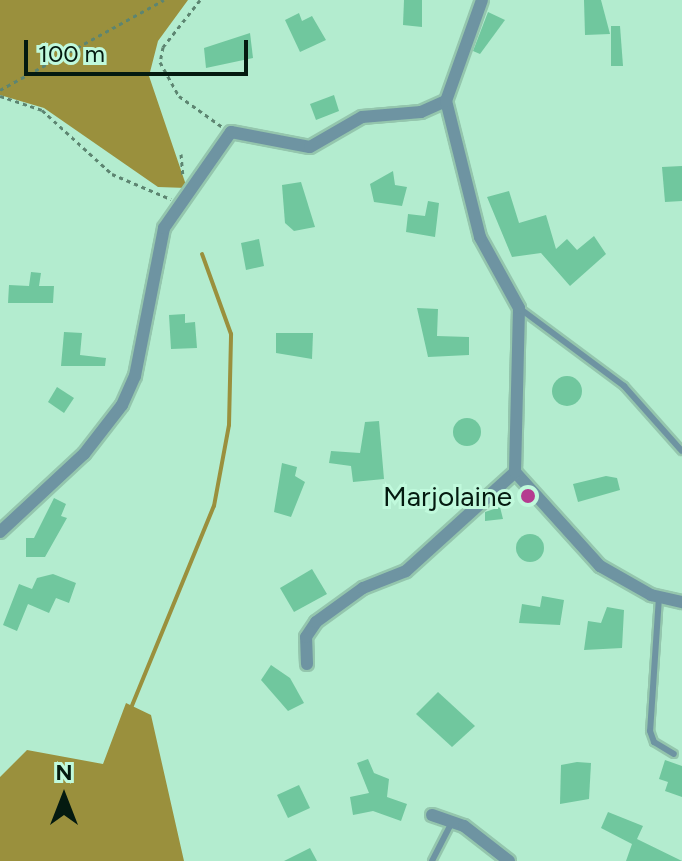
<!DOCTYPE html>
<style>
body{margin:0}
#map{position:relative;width:682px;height:861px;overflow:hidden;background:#b3eccf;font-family:Figtree,sans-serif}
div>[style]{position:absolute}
.water>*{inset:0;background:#9a903d}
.stream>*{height:4px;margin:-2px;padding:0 2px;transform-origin:2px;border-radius:2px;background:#9a903d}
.building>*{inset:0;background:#70c79e}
.round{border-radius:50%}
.path>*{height:3px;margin-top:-1.5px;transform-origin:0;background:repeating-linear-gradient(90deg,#5d8571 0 4px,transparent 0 8px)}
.roads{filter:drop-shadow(2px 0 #94c6ad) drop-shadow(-2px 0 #94c6ad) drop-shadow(0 2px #94c6ad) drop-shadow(0 -2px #94c6ad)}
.service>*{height:6px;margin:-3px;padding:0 3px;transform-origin:3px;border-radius:3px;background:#6e94a2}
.minor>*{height:12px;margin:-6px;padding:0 6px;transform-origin:6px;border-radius:6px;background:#6e94a2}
.dots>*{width:22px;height:22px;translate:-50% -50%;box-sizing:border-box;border:4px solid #c0f9dc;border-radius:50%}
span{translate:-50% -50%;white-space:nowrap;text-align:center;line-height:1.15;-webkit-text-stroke:6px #c0f9dc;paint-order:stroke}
.poi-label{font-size:28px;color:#041a10}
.right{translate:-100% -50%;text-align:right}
.north{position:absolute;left:24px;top:757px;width:80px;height:80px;-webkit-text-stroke:6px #c0f9dc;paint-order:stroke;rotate:0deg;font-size:22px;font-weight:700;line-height:32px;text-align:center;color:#041a10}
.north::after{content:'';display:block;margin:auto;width:28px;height:36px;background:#041a10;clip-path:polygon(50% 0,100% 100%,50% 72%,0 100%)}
.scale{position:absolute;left:24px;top:40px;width:224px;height:36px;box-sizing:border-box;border:4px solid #041a10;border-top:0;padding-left:10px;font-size:24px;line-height:28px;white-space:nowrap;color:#041a10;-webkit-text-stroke:6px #c0f9dc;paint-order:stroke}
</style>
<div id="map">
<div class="water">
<div style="clip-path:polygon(0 0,188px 0,158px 41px,149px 76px,187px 188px,158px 187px,44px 108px,0 95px)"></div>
<div style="clip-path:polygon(126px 703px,151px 715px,184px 861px,0 861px,0 777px,27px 750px,103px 764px)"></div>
</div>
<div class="stream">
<div style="left:131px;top:708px;width:218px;rotate:-67.7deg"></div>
<div style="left:214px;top:506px;width:82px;rotate:-79.5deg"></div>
<div style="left:229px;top:425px;width:91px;rotate:-88.7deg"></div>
<div style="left:231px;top:334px;width:85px;rotate:-109.9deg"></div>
</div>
<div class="building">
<div style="clip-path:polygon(404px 0,422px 0,422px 27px,403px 25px)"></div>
<div style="clip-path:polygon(584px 0,601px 0,610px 34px,585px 35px)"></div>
<div style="clip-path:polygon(488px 12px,505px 20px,480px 54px,473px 51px)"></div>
<div style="clip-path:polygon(299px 13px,302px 21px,312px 16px,326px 40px,300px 52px,285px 20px)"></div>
<div style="clip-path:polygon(611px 26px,620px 26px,623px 66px,611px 66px)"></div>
<div style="clip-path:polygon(250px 33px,253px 58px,206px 68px,204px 48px)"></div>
<div style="clip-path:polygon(334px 95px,339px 111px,316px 120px,310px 104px)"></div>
<div style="clip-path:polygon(682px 166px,682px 201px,665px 202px,662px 167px)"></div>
<div style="clip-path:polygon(393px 171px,395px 185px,407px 187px,402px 206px,374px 202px,370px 184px)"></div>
<div style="clip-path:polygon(301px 182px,315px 227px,294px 231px,285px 223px,282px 185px)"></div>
<div style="clip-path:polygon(509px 191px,519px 223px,546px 215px,556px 249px,567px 239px,577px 250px,594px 236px,606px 254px,570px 286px,541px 253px,512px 257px,487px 197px)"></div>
<div style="clip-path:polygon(428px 201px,439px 203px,435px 237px,406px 232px,408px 214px,425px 216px)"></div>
<div style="clip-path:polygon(259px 239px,264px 266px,246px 270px,241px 243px)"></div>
<div style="clip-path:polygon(31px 272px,41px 273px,39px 286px,54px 286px,53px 303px,8px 303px,9px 285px,29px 286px)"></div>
<div style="clip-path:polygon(417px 308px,438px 309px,437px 336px,469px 337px,469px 355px,428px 357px)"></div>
<div style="clip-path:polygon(185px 314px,185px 323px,195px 322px,197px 348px,171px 349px,169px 315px)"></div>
<div style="clip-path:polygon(64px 332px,82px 333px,80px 355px,106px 358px,105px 366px,61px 366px)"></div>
<div style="clip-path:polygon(276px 333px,313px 333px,312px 359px,276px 353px)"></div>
<div class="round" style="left:552px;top:376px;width:30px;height:30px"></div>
<div style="clip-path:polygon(57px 387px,74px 398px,64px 413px,48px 402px)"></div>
<div class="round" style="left:453px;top:418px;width:28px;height:28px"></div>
<div style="clip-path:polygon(379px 421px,384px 479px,353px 482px,351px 466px,329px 463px,331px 451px,360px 453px,365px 422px)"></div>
<div style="clip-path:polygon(282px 463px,297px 467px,295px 476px,305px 482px,291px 517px,274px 512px)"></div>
<div style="clip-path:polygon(606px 476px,617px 478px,620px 490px,578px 502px,573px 484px)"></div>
<div style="clip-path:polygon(54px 498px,66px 504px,61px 516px,67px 518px,45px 557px,26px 557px,26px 538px,34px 538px)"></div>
<div style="clip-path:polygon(500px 507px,503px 519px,485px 521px,485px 512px)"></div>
<div class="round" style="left:516px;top:534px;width:28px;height:28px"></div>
<div style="clip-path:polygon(312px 569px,327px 594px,294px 612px,280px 588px)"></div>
<div style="clip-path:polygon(53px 574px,76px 583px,69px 603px,56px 598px,49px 613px,28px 604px,17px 631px,3px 625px,19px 584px,32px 589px,37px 578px)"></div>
<div style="clip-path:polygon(542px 596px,564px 600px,560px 625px,519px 623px,522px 604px,540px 607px)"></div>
<div style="clip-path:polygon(607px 607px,624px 610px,622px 648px,584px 650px,588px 621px,601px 623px)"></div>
<div style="clip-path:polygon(271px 665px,290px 678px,304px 703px,288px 711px,261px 680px)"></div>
<div style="clip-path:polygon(438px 692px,475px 726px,452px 747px,416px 714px)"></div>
<div style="clip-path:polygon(368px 759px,374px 773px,389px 779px,387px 797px,407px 804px,401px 821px,373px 811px,353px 815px,350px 797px,369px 793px,357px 763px)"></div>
<div style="clip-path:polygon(665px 760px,682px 766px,682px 797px,665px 791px,668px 782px,659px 779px)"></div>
<div style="clip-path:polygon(577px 762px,591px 763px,589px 799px,560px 804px,561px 765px)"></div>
<div style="clip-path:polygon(299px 785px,310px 808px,288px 818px,277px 795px)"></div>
<div style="clip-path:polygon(608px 812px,643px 826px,637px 839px,682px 861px,626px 861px,632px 844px,601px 828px)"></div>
<div style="clip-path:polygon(310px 848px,317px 861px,284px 861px)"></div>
</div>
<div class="path">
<div style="left:200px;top:0;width:60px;rotate:128.2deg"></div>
<div style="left:163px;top:47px;width:15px;rotate:101deg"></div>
<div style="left:160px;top:62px;width:39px;rotate:61deg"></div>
<div style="left:179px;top:96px;width:52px;rotate:35.5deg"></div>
<div style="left:0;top:90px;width:187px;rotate:-28.8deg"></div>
<div style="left:0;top:96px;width:44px;rotate:18.4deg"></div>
<div style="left:42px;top:110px;width:95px;rotate:42.4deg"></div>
<div style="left:112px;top:174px;width:64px;rotate:23deg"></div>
<div style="left:181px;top:154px;width:22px;rotate:85deg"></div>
</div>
<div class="roads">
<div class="service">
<div style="left:519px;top:308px;width:131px;rotate:36.6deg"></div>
<div style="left:624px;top:386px;width:87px;rotate:48.3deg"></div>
<div style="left:659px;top:597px;width:134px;rotate:93.8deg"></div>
<div style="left:650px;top:731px;width:12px;rotate:70deg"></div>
<div style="left:654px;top:742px;width:23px;rotate:31deg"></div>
<div style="left:432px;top:861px;width:44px;rotate:-62.9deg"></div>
</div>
<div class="minor">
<div style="left:515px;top:472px;width:127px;rotate:47.9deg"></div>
<div style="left:600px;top:566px;width:59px;rotate:29.6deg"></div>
<div style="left:651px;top:595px;width:32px;rotate:13deg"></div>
<div style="left:0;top:532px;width:115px;rotate:-42.9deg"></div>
<div style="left:84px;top:454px;width:62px;rotate:-52.2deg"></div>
<div style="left:122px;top:405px;width:32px;rotate:-66deg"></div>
<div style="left:135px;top:376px;width:151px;rotate:-78.9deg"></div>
<div style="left:164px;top:228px;width:117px;rotate:-55.1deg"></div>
<div style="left:231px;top:132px;width:80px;rotate:10.8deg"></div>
<div style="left:310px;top:147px;width:60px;rotate:-30deg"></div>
<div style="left:362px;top:117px;width:59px;rotate:-4.8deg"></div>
<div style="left:421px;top:112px;width:27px;rotate:-24deg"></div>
<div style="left:307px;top:664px;width:27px;rotate:-92deg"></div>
<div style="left:306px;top:637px;width:18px;rotate:-56deg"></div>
<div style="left:316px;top:622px;width:58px;rotate:-35.9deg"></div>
<div style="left:363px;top:588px;width:46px;rotate:-21.6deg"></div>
<div style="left:406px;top:571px;width:147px;rotate:-42.2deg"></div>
<div style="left:515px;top:472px;width:164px;rotate:-88.6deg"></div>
<div style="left:519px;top:308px;width:81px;rotate:-118.8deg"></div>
<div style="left:480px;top:237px;width:140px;rotate:-104deg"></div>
<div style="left:446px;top:101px;width:107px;rotate:-70.4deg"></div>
<div style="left:432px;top:815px;width:34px;rotate:19deg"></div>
<div style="left:464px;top:826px;width:57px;rotate:37.9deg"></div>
</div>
</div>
<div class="dots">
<div style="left:528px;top:496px;background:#b53c90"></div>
</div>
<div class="poi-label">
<span class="right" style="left:512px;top:496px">Marjolaine</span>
</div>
<div class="north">N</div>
<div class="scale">100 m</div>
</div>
